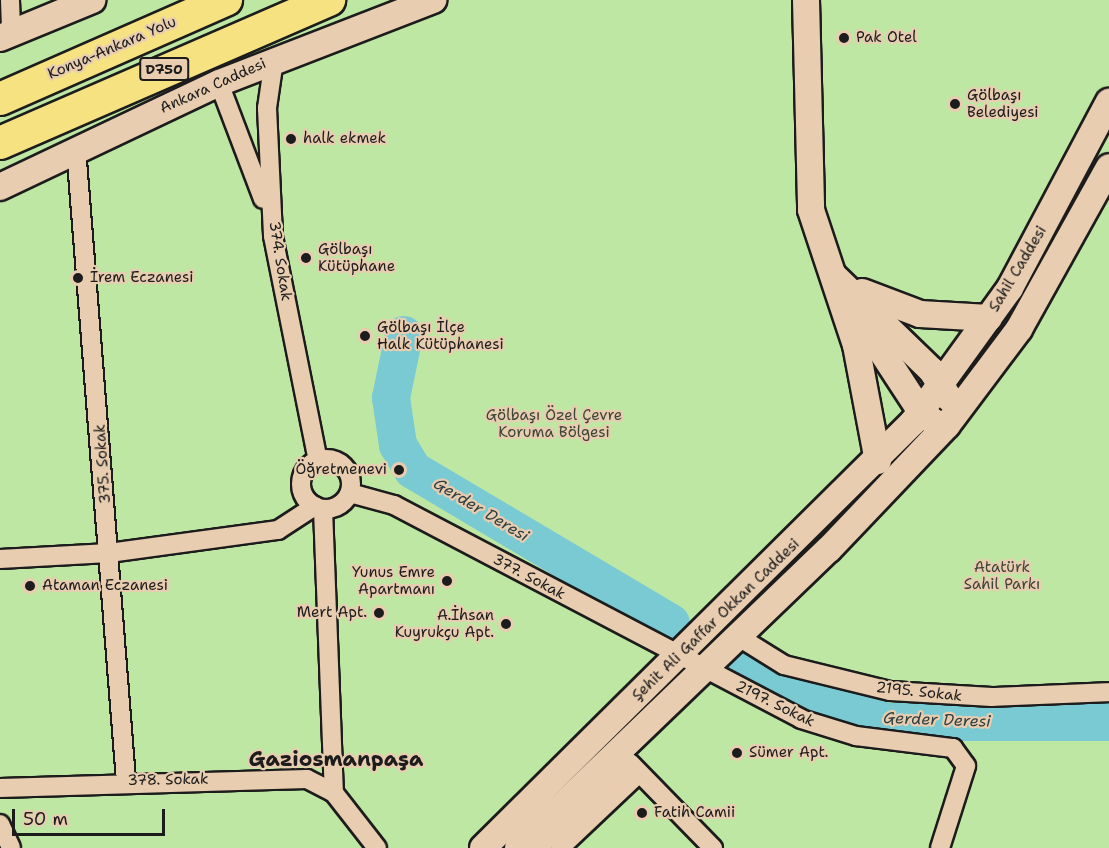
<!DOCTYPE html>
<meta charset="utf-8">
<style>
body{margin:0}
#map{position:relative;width:1109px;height:848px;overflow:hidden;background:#eac6ab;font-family:"Shantell Sans",sans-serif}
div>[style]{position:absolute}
.green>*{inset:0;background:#bde7a3}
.river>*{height:38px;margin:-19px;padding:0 19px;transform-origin:19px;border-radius:19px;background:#7acad4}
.roads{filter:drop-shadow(2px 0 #1c1c1c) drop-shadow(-2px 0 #1c1c1c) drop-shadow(0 2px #1c1c1c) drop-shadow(0 -2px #1c1c1c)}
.street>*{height:18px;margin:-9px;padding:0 9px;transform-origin:9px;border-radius:9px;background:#e9cdb0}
.street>.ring{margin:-9px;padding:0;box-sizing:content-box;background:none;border:18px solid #e9cdb0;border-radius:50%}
.secondary>*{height:26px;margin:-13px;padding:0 13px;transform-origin:13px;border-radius:13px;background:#e9cdb0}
.highway>*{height:32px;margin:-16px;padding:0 16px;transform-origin:16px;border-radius:16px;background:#f6e281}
.dots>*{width:16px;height:16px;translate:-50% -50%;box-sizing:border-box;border:3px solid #e9cdb0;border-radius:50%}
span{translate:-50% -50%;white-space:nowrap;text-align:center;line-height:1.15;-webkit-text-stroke:4.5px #e9cdb0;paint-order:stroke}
.shield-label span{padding:2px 4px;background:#e9cdb0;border:2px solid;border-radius:4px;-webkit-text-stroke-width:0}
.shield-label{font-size:14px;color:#1c1c1c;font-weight:700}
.poi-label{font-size:15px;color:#1c1c1c}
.left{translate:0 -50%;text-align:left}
.right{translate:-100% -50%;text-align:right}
.street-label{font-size:15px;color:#1c1c1c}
.park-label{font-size:15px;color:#3c4537}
.water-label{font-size:16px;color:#2f3f41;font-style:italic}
.district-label{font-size:21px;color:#1c1c1c;font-weight:700}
.scale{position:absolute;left:12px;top:809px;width:153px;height:27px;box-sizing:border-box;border:3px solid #1c1c1c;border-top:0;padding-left:8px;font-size:18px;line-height:21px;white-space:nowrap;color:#1c1c1c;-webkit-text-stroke:4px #e9cdb0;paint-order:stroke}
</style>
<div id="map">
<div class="green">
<div style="clip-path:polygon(0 0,1109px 0,1109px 848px,0 848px)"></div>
</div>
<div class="river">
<div style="left:404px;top:335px;width:64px;rotate:101.7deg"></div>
<div style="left:391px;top:398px;width:48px;rotate:81.5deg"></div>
<div style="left:398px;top:445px;width:29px;rotate:59deg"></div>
<div style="left:413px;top:470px;width:300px;rotate:30.7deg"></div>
<div style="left:739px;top:665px;width:68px;rotate:29.2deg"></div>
<div style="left:798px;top:698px;width:94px;rotate:14.8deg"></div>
<div style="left:889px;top:722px;width:220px"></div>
</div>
<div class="roads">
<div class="street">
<div style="left:10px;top:0;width:33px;rotate:88deg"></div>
<div style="left:274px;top:60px;width:49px;rotate:98.3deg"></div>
<div style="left:267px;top:108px;width:128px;rotate:87.3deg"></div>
<div style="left:273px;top:236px;width:229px;rotate:78.7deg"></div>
<div style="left:219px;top:83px;width:124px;rotate:69.2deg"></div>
<div style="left:76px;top:148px;width:634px;rotate:85.48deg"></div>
<div class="ring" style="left:301px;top:459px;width:32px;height:32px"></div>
<div style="left:350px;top:493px;width:46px;rotate:15.3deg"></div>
<div style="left:394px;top:505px;width:460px;rotate:27.7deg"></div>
<div style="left:801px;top:719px;width:58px;rotate:17.2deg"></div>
<div style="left:856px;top:736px;width:98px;rotate:7.1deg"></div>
<div style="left:953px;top:748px;width:22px;rotate:54deg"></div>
<div style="left:966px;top:766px;width:86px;rotate:107.6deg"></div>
<div style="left:323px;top:509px;width:284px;rotate:87.8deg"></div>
<div style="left:334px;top:793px;width:70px;rotate:52deg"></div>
<div style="left:0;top:559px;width:109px;rotate:-3.2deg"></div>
<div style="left:109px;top:553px;width:171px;rotate:-7.8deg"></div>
<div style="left:278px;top:530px;width:44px;rotate:-33deg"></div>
<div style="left:739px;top:637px;width:53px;rotate:31.9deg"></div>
<div style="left:784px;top:665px;width:109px;rotate:13.8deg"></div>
<div style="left:890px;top:691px;width:102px;rotate:3.4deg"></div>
<div style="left:992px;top:697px;width:117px;rotate:-2.4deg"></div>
<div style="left:630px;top:763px;width:119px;rotate:45.7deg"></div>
<div style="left:0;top:788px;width:307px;rotate:-1.7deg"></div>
<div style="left:307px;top:779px;width:30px;rotate:27deg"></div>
<div style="left:0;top:824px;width:26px;rotate:65deg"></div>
<div style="left:538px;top:848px;width:117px;rotate:-43.6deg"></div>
<div style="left:623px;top:767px;width:16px;rotate:40deg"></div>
<div style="left:635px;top:777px;width:103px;rotate:136.6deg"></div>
</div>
<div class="secondary">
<div style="left:806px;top:0;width:210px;rotate:88.6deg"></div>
<div style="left:811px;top:210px;width:142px;rotate:71.6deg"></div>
<div style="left:856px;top:345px;width:118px;rotate:79.3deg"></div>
<div style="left:0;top:38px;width:100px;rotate:-22.4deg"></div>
<div style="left:0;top:187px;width:242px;rotate:-25.4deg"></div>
<div style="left:219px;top:83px;width:230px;rotate:-21.2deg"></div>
<div style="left:835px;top:277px;width:135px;rotate:44.1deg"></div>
<div style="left:932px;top:371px;width:32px;rotate:58deg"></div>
<div style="left:862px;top:292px;width:62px;rotate:20.8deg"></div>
<div style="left:920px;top:314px;width:69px;rotate:3.3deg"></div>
<div style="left:855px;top:311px;width:121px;rotate:56.8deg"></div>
<div style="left:921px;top:412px;width:16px;rotate:38deg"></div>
<div style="left:483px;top:848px;width:605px;rotate:-44.73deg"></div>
<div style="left:913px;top:422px;width:165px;rotate:-54.1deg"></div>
<div style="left:1010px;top:288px;width:211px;rotate:-62deg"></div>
<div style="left:518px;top:848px;width:431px;rotate:-43.9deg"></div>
<div style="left:829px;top:549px;width:171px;rotate:-46.4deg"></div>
<div style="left:947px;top:425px;width:120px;rotate:-53.1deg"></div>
<div style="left:1019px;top:329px;width:185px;rotate:-60.9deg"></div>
</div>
<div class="highway">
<div style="left:0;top:99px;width:247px;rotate:-23.7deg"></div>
<div style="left:0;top:143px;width:359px;rotate:-23.5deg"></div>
</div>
</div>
<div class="dots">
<div style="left:844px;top:38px;background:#1c1c1c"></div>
<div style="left:955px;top:104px;background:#1c1c1c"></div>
<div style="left:291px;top:139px;background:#1c1c1c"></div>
<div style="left:306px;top:258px;background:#1c1c1c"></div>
<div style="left:78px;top:278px;background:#1c1c1c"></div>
<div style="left:365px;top:336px;background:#1c1c1c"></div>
<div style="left:399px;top:470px;background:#1c1c1c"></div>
<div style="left:447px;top:581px;background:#1c1c1c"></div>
<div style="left:30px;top:586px;background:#1c1c1c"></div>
<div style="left:379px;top:613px;background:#1c1c1c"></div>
<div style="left:506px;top:624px;background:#1c1c1c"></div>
<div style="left:737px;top:753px;background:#1c1c1c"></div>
<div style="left:642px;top:813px;background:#1c1c1c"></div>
</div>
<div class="shield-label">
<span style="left:164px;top:69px">D750</span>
</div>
<div class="poi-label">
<span class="left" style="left:856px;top:38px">Pak Otel</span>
<span class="left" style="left:967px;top:104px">Gölbaşı<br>Belediyesi</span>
<span class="left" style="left:303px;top:139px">halk ekmek</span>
<span class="left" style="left:318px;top:258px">Gölbaşı<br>Kütüphane</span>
<span class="left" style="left:90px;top:278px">İrem Eczanesi</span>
<span class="left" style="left:377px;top:336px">Gölbaşı İlçe<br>Halk Kütüphanesi</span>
<span class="right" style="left:387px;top:470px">Öğretmenevi</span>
<span class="right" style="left:435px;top:581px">Yunus Emre<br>Apartmanı</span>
<span class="left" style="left:42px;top:586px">Ataman Eczanesi</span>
<span class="right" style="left:367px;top:613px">Mert Apt.</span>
<span class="right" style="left:494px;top:624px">A.İhsan<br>Kuyrukçu Apt.</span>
<span class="left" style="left:749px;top:753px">Sümer Apt.</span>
<span class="left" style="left:654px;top:813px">Fatih Camii</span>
</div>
<div class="street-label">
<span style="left:112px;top:48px;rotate:-23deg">Konya-Ankara Yolu</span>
<span style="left:213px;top:86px;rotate:-24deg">Ankara Caddesi</span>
<span style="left:280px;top:261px;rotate:81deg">374. Sokak</span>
<span style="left:1018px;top:269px;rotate:-59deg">Sahil Caddesi</span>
<span style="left:103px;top:464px;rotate:-94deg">375. Sokak</span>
<span style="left:529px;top:577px;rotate:28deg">377. Sokak</span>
<span style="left:716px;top:620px;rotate:-44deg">Şehit Ali Gaffar Okkan Caddesi</span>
<span style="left:919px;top:692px;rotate:6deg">2195. Sokak</span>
<span style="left:775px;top:704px;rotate:26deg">2197. Sokak</span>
<span style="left:168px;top:780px;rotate:-1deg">378. Sokak</span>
</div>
<div class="park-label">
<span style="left:554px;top:424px">Gölbaşı Özel Çevre<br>Koruma Bölgesi</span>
<span style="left:1002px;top:576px">Atatürk<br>Sahil Parkı</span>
</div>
<div class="water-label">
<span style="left:481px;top:510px;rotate:31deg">Gerder Deresi</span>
<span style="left:937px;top:720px;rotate:2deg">Gerder Deresi</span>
</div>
<div class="district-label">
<span style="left:336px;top:759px">Gaziosmanpaşa</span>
</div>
<div class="scale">50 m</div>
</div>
